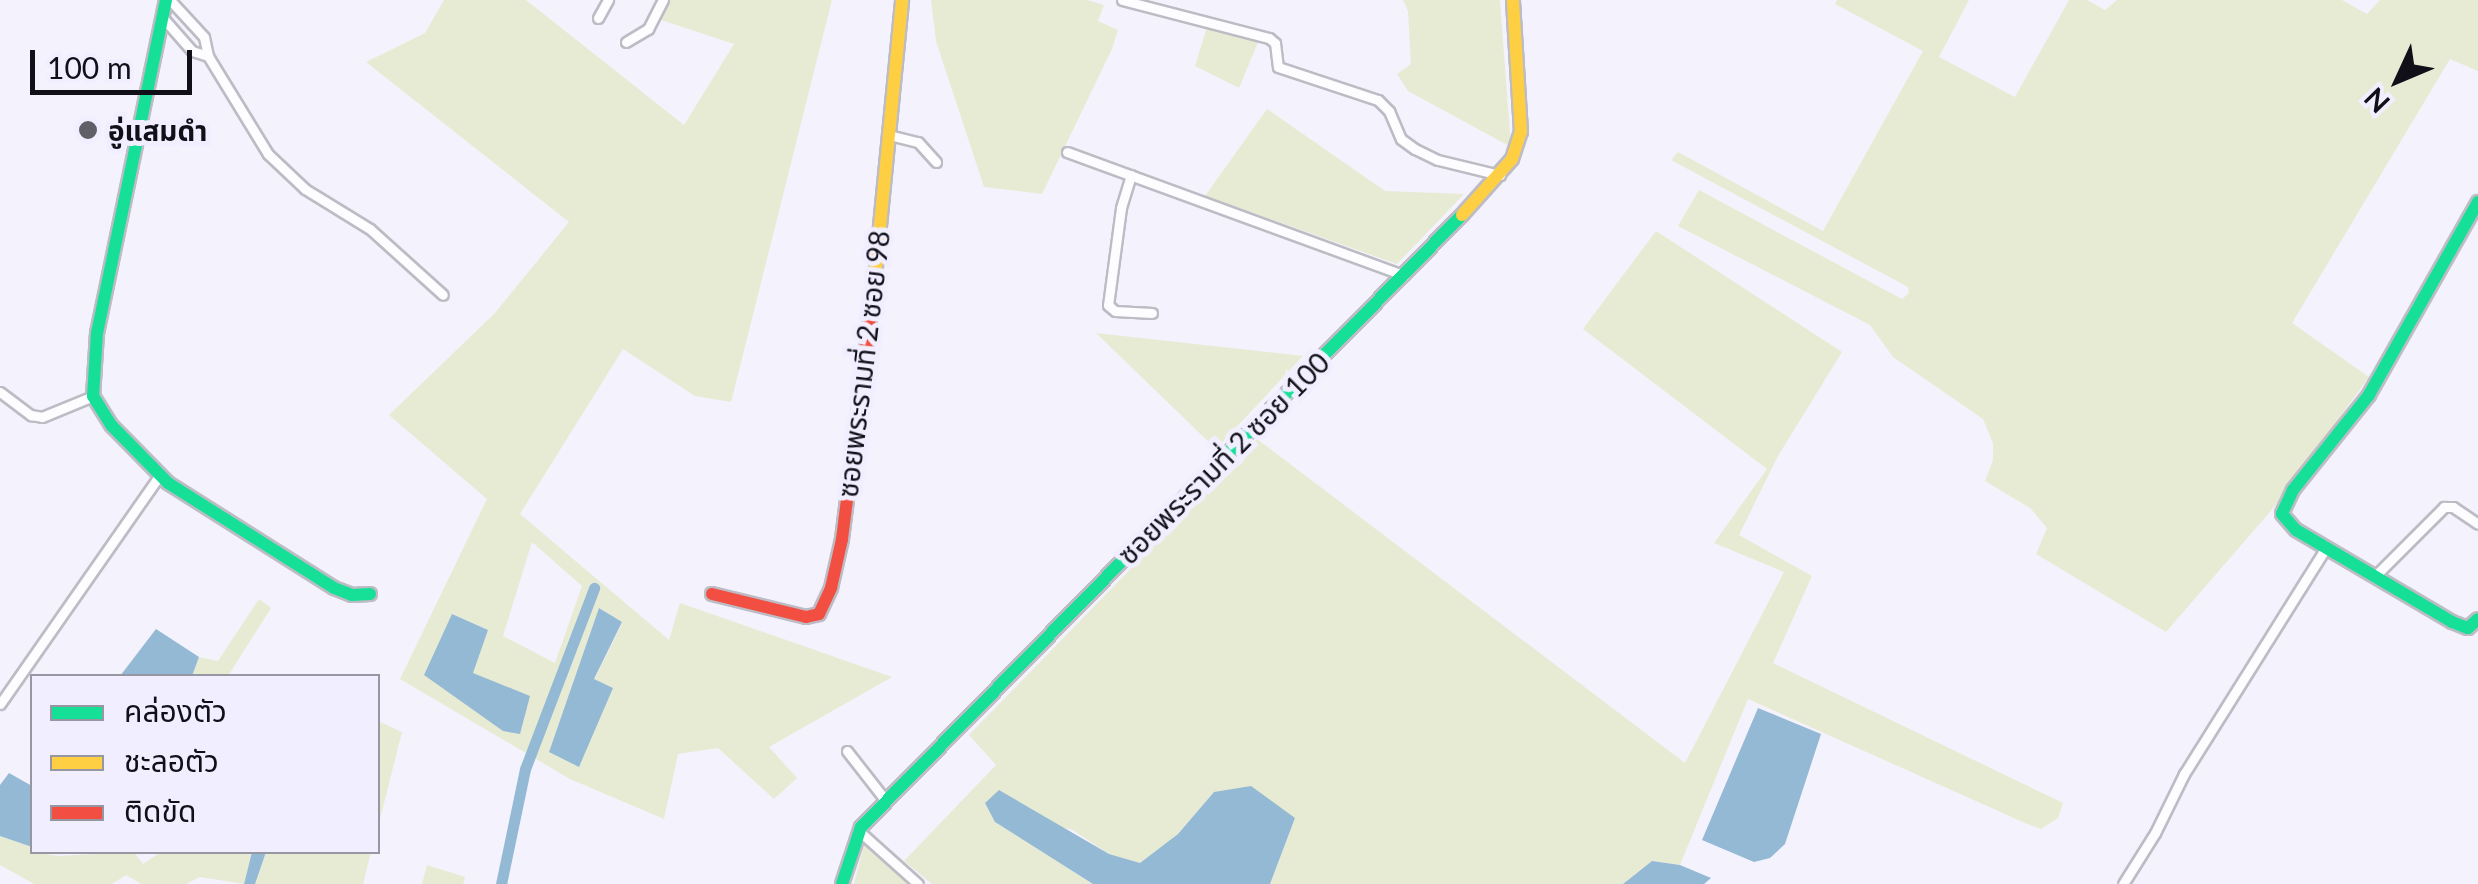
<!DOCTYPE html>
<meta charset="utf-8">
<style>
body{margin:0}
#map{position:relative;width:2478px;height:884px;overflow:hidden;background:#f4f2fc;font-family:Lato,"Noto Sans Thai",sans-serif}
div>[style]{position:absolute}
.green>*{inset:0;background:#e8ebd4}
.water>*{inset:0;background:#93b9d4}
.canal>*{height:11px;margin:-5.5px;padding:0 5.5px;transform-origin:5.5px;border-radius:5.5px;background:#93b9d4}
.roads{filter:drop-shadow(2px 0 #bdbcc5) drop-shadow(-2px 0 #bdbcc5) drop-shadow(0 2px #bdbcc5) drop-shadow(0 -2px #bdbcc5)}
.street>*{height:9px;margin:-4.5px;padding:0 4.5px;transform-origin:4.5px;border-radius:4.5px;background:#fdfdff}
.fast>*{height:12px;margin:-6px;padding:0 6px;transform-origin:6px;border-radius:6px;background:#16e098}
.slow>*{height:12px;margin:-6px;padding:0 6px;transform-origin:6px;border-radius:6px;background:#ffcf43}
.jam>*{height:12px;margin:-6px;padding:0 6px;transform-origin:6px;border-radius:6px;background:#f24e42}
.dots>*{width:28px;height:28px;translate:-50% -50%;box-sizing:border-box;border:5px solid #f1efff;border-radius:50%}
span{translate:-50% -50%;white-space:nowrap;text-align:center;line-height:1.15;-webkit-text-stroke:10px #f1efff;paint-order:stroke}
.poi-label{font-size:28px;color:#111019;font-weight:700}
.left{translate:0 -50%;text-align:left}
.street-label{font-size:28px;color:#111019}
.legend{position:absolute;left:30px;top:674px;width:350px;height:180px;box-sizing:border-box;background:#f1efff;border:2px solid #9796a3;margin:0;padding:12px 18px;list-style:none;font-size:30px;color:#111019}
.legend li{display:flex;align-items:center;gap:20px;height:50px}
.legend b{width:50px;border:2px solid #9796a3}
.north{position:absolute;left:2348px;top:30px;width:100px;height:100px;-webkit-text-stroke:8px #f1efff;paint-order:stroke;rotate:226deg;font-size:28px;font-weight:700;line-height:40px;text-align:center;color:#111019}
.north::after{content:'';display:block;margin:auto;width:35px;height:45px;background:#111019;clip-path:polygon(50% 0,100% 100%,50% 72%,0 100%)}
.scale{position:absolute;left:30px;top:50px;width:162px;height:45px;box-sizing:border-box;border:5px solid #111019;border-top:0;padding-left:12px;font-size:30px;line-height:35px;white-space:nowrap;color:#111019;-webkit-text-stroke:8px #f1efff;paint-order:stroke}
</style>
<div id="map">
<div class="green">
<div style="clip-path:polygon(evenodd,444px 0,526px 0,684px 125px,734px 44px,661px 20px,669px 0,832px 0,731px 402px,695px 396px,623px 349px,520px 514px,669px 640px,680px 603px,892px 677px,769px 747px,797px 778px,774px 799px,718px 748px,678px 754px,664px 819px,570px 779px,400px 679px,487px 499px,389px 415px,495px 313px,569px 222px,366px 62px,425px 33px,444px 0,532px 542px,582px 586px,555px 663px,503px 636px,532px 542px,444px 0,600px 608px,622px 623px,594px 680px,549px 752px,600px 608px,444px 0,452px 614px,488px 630px,472px 673px,452px 614px)"></div>
<div style="clip-path:polygon(931px 0,1087px 0,1104px 5px,1098px 21px,1118px 30px,1112px 49px,1042px 194px,984px 187px,936px 41px)"></div>
<div style="clip-path:polygon(1403px 0,1500px 0,1511px 147px,1408px 91px,1397px 74px,1411px 64px,1408px 11px)"></div>
<div style="clip-path:polygon(1837px 0,1969px 0,1939px 57px,2015px 97px,2069px 0,2087px 0,2105px 10px,2117px 0,2342px 0,2367px 14px,2380px 0,2478px 0,2478px 71px,2450px 59px,2292px 323px,2369px 377px,2275px 506px,2166px 632px,2036px 554px,2047px 528px,2030px 508px,1985px 481px,1993px 460px,1993px 443px,1983px 419px,1893px 357px,1870px 325px,1678px 226px,1699px 190px,1902px 299px,1909px 293px,1908px 287px,1671px 160px,1678px 152px,1823px 231px,1923px 51px,1835px 4px)"></div>
<div style="clip-path:polygon(1208px 24px,1259px 40px,1239px 88px,1195px 66px)"></div>
<div style="clip-path:polygon(1267px 109px,1385px 191px,1464px 194px,1397px 264px,1205px 196px)"></div>
<div style="clip-path:polygon(1656px 231px,1842px 352px,1778px 456px,1739px 535px,1812px 576px,1773px 663px,2063px 803px,2058px 818px,2041px 829px,2025px 823px,1748px 699px,1680px 865px,1652px 861px,1623px 884px,1270px 884px,1295px 818px,1214px 792px,1178px 834px,1140px 863px,1109px 854px,1071px 829px,995px 822px,1093px 884px,932px 884px,904px 861px,996px 765px,969px 735px,1257px 439px,1685px 763px,1784px 572px,1714px 543px,1767px 469px,1583px 329px)"></div>
<div style="clip-path:polygon(1096px 333px,1303px 356px,1216px 449px)"></div>
<div style="clip-path:polygon(259px 599px,271px 608px,228px 676px,192px 676px,199px 657px,218px 661px)"></div>
<div style="clip-path:polygon(378px 721px,402px 732px,378px 827px)"></div>
<div style="clip-path:polygon(0 836px,32px 847px,32px 852px,59px 856px,134px 852px,143px 864px,161px 852px,252px 852px,244px 884px,200px 877px,186px 884px,141px 884px,126px 875px,112px 884px,34px 884px,0 865px)"></div>
<div style="clip-path:polygon(865px 841px,910px 884px,854px 884px)"></div>
<div style="clip-path:polygon(266px 852px,371px 852px,363px 884px,255px 884px)"></div>
<div style="clip-path:polygon(427px 865px,465px 877px,463px 884px,422px 884px)"></div>
</div>
<div class="water">
<div style="clip-path:polygon(599px 608px,622px 622px,594px 679px,613px 688px,579px 767px,549px 752px)"></div>
<div style="clip-path:polygon(452px 614px,488px 630px,473px 673px,530px 696px,520px 734px,503px 731px,424px 675px)"></div>
<div style="clip-path:polygon(156px 629px,199px 657px,192px 676px,120px 676px)"></div>
<div style="clip-path:polygon(1758px 708px,1821px 734px,1785px 844px,1770px 858px,1754px 862px,1702px 840px)"></div>
<div style="clip-path:polygon(9px 773px,32px 786px,32px 847px,0 836px,0 785px)"></div>
<div style="clip-path:polygon(1251px 786px,1295px 818px,1270px 884px,1093px 884px,995px 822px,985px 803px,999px 790px,1109px 854px,1140px 863px,1178px 834px,1214px 792px)"></div>
<div style="clip-path:polygon(252px 852px,266px 852px,255px 884px,244px 884px)"></div>
<div style="clip-path:polygon(1652px 861px,1680px 865px,1711px 878px,1704px 884px,1623px 884px)"></div>
</div>
<div class="canal">
<div style="left:501px;top:884px;width:117px;rotate:-78.2deg"></div>
<div style="left:525px;top:769px;width:194px;rotate:-69.1deg"></div>
</div>
<div class="roads">
<div class="street">
<div style="left:170px;top:0;width:50px;rotate:47.4deg"></div>
<div style="left:204px;top:37px;width:19px;rotate:78deg"></div>
<div style="left:208px;top:56px;width:115px;rotate:58.5deg"></div>
<div style="left:268px;top:154px;width:51px;rotate:43.4deg"></div>
<div style="left:305px;top:189px;width:76px;rotate:31.6deg"></div>
<div style="left:370px;top:229px;width:98px;rotate:42.1deg"></div>
<div style="left:1122px;top:0;width:152px;rotate:14.5deg"></div>
<div style="left:1269px;top:38px;width:8px;rotate:40deg"></div>
<div style="left:1275px;top:43px;width:24px;rotate:83deg"></div>
<div style="left:1278px;top:67px;width:105px;rotate:18.3deg"></div>
<div style="left:1378px;top:100px;width:16px;rotate:45deg"></div>
<div style="left:1389px;top:111px;width:30px;rotate:67deg"></div>
<div style="left:1401px;top:139px;width:17px;rotate:36deg"></div>
<div style="left:1415px;top:149px;width:25px;rotate:26deg"></div>
<div style="left:1438px;top:160px;width:64px;rotate:13.6deg"></div>
<div style="left:163px;top:18px;width:44px;rotate:48.7deg"></div>
<div style="left:192px;top:51px;width:17px;rotate:17deg"></div>
<div style="left:598px;top:18px;width:21px;rotate:-61deg"></div>
<div style="left:626px;top:42px;width:26px;rotate:-31deg"></div>
<div style="left:648px;top:29px;width:33px;rotate:-63deg"></div>
<div style="left:889px;top:135px;width:30px;rotate:14deg"></div>
<div style="left:918px;top:142px;width:27px;rotate:48deg"></div>
<div style="left:1067px;top:152px;width:359px;rotate:20.1deg"></div>
<div style="left:1131px;top:175px;width:34px;rotate:107deg"></div>
<div style="left:1121px;top:208px;width:98px;rotate:97.6deg"></div>
<div style="left:1108px;top:305px;width:9px;rotate:41deg"></div>
<div style="left:1115px;top:311px;width:37px;rotate:3deg"></div>
<div style="left:0;top:392px;width:39px;rotate:37deg"></div>
<div style="left:31px;top:415px;width:11px;rotate:10deg"></div>
<div style="left:42px;top:417px;width:55px;rotate:-22.4deg"></div>
<div style="left:2375px;top:576px;width:98px;rotate:-45deg"></div>
<div style="left:2444px;top:507px;width:9px"></div>
<div style="left:2453px;top:507px;width:30px;rotate:34deg"></div>
<div style="left:0;top:704px;width:278px;rotate:-55.1deg"></div>
<div style="left:847px;top:751px;width:63px;rotate:52deg"></div>
<div style="left:859px;top:831px;width:79px;rotate:41.9deg"></div>
<div style="left:2123px;top:884px;width:60px;rotate:-57.9deg"></div>
<div style="left:2155px;top:833px;width:66px;rotate:-63.8deg"></div>
<div style="left:2184px;top:774px;width:267px;rotate:-57.9deg"></div>
</div>
<div class="fast">
<div style="left:166px;top:0;width:340px;rotate:101.7deg"></div>
<div style="left:97px;top:333px;width:63px;rotate:93.6deg"></div>
<div style="left:93px;top:396px;width:34px;rotate:58deg"></div>
<div style="left:111px;top:425px;width:81px;rotate:45.5deg"></div>
<div style="left:168px;top:483px;width:196px;rotate:32.3deg"></div>
<div style="left:334px;top:588px;width:19px;rotate:21deg"></div>
<div style="left:352px;top:595px;width:18px;rotate:-3deg"></div>
<div style="left:2478px;top:202px;width:222px;rotate:119.5deg"></div>
<div style="left:2369px;top:395px;width:122px;rotate:128.7deg"></div>
<div style="left:2293px;top:490px;width:26px;rotate:115deg"></div>
<div style="left:2282px;top:514px;width:21px;rotate:49deg"></div>
<div style="left:2296px;top:530px;width:181px;rotate:30.5deg"></div>
<div style="left:2452px;top:622px;width:17px;rotate:21deg"></div>
<div style="left:2468px;top:628px;width:13px;rotate:-42deg"></div>
<div style="left:842px;top:884px;width:60px;rotate:-71.6deg"></div>
<div style="left:861px;top:827px;width:858px;rotate:-45.52deg"></div>
</div>
<div class="slow">
<div style="left:1462px;top:215px;width:75px;rotate:-48.2deg"></div>
<div style="left:1512px;top:159px;width:28px;rotate:-72deg"></div>
<div style="left:1521px;top:132px;width:132px;rotate:-93.5deg"></div>
<div style="left:875px;top:277px;width:278px;rotate:-84.4deg"></div>
</div>
<div class="jam">
<div style="left:712px;top:594px;width:97px;rotate:13.7deg"></div>
<div style="left:806px;top:617px;width:13px;rotate:-13deg"></div>
<div style="left:819px;top:614px;width:29px;rotate:-65deg"></div>
<div style="left:831px;top:588px;width:50px;rotate:-77.3deg"></div>
<div style="left:842px;top:539px;width:264px;rotate:-82.8deg"></div>
</div>
</div>
<div class="dots">
<div style="left:88px;top:130px;background:#605f68"></div>
</div>
<div class="poi-label">
<span class="left" style="left:108px;top:130px">อู่แสมดำ</span>
</div>
<div class="street-label">
<span style="left:863px;top:364px;rotate:-83deg">ซอยพระรามที่ 2 ซอย 98</span>
<span style="left:1223px;top:458px;rotate:-45deg">ซอยพระรามที่ 2 ซอย 100</span>
</div>
<ul class="legend">
<li><b style="height:12px;background:#16e098"></b>คล่องตัว</li>
<li><b style="height:12px;background:#ffcf43"></b>ชะลอตัว</li>
<li><b style="height:12px;background:#f24e42"></b>ติดขัด</li>
</ul>
<div class="north">N</div>
<div class="scale">100 m</div>
</div>
